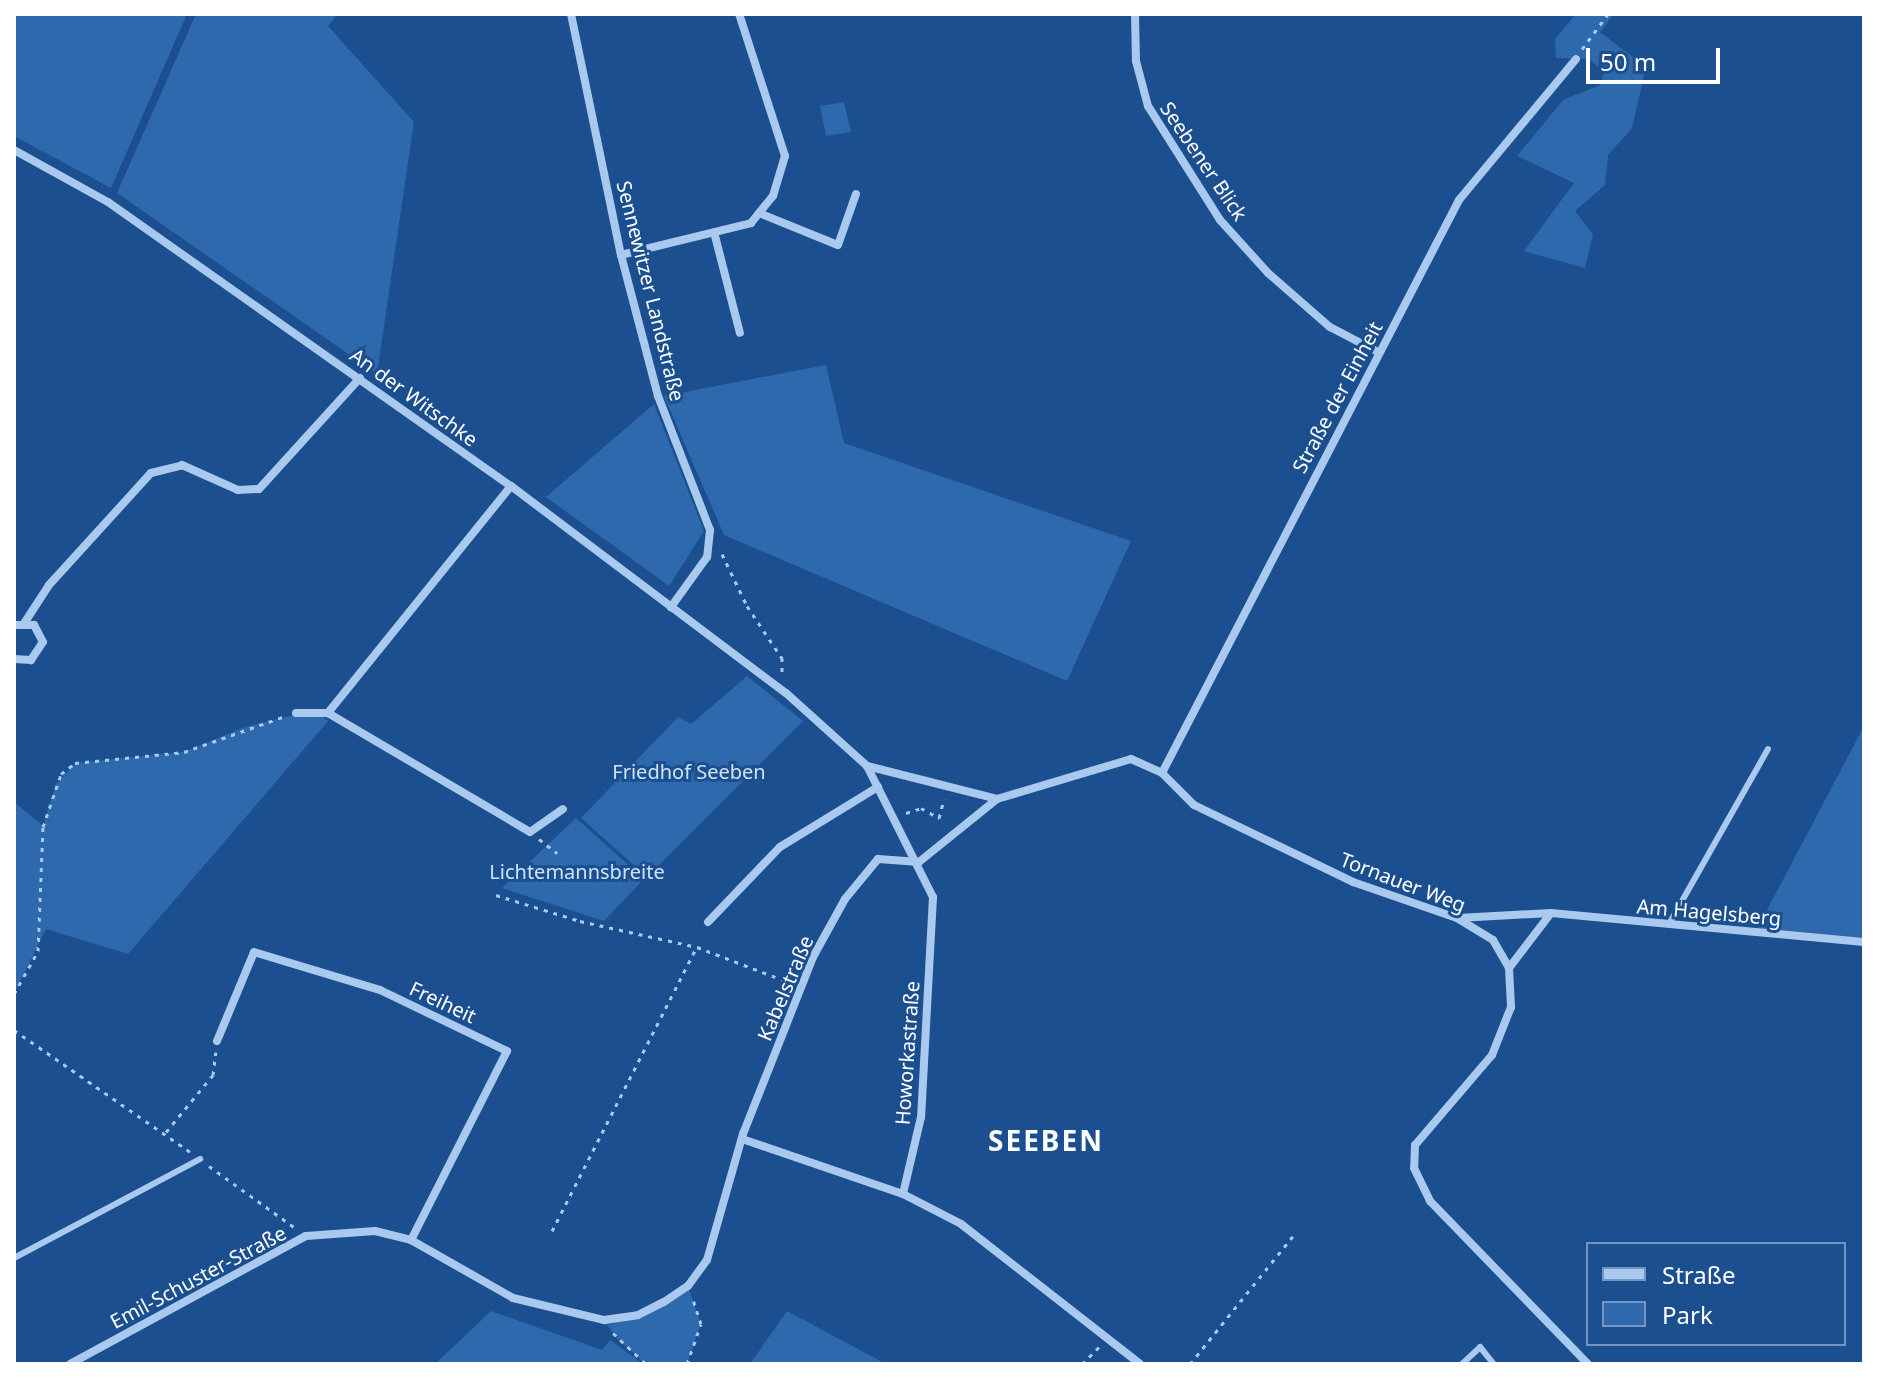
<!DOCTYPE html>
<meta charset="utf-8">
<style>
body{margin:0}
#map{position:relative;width:1878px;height:1378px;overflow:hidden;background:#1b4f8f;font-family:"Noto Sans",sans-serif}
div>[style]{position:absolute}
.green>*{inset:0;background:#2e69ad}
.path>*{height:3px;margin-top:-1.5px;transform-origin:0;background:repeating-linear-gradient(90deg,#a9c9ee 0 4px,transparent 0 10px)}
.lane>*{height:6px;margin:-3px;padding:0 3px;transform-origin:3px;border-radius:3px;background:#a9c9ee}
.street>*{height:8px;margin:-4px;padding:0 4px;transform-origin:4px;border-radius:4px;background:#a9c9ee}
span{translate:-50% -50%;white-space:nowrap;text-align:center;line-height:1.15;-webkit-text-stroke:6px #1b4f8f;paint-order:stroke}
.street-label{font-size:20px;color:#fff}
.park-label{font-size:20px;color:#cfe3fa}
.district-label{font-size:28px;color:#fff;font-weight:700;letter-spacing:2px}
.frame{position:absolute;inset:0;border:16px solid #fff;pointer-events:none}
.legend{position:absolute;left:1586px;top:1242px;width:260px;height:104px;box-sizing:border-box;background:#1b4f8f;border:2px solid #7695bc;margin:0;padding:10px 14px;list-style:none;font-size:24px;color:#fff}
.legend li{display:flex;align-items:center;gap:16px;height:40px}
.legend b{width:40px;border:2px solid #7695bc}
.scale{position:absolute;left:1586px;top:48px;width:134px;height:36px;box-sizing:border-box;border:4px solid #fff;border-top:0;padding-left:10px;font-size:24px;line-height:28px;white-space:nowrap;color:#fff;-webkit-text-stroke:6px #1b4f8f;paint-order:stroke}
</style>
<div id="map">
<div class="green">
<div style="clip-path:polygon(14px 14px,187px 14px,111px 188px,14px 136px)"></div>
<div style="clip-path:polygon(196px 14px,338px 14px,328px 26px,414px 122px,377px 374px,117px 193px)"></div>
<div style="clip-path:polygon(1576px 14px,1614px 14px,1600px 32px,1646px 67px,1632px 128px,1608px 155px,1605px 185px,1575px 211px,1593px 234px,1585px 268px,1524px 251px,1574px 183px,1517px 156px,1563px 100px,1600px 85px,1604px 72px,1589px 59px,1556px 58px,1555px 39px)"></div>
<div style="clip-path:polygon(844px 102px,851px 132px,826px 136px,820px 106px)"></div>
<div style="clip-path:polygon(826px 365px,844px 443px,1131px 541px,1067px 681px,724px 535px,664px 396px)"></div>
<div style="clip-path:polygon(654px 404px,704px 531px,669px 586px,546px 497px)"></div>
<div style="clip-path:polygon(747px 676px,803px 721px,647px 877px,581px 818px,678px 717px,691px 724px)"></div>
<div style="clip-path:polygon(315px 710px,328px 721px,128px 954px,46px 929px,14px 994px,14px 802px,43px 826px,56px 784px,75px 763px,184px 752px,245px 727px)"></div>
<div style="clip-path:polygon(1864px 726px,1864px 938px,1757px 929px)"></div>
<div style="clip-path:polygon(576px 818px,644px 879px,604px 921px,502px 888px)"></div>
<div style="clip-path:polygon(688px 1286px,701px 1324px,687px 1364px,646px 1364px,618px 1340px,604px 1320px,639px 1315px)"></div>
<div style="clip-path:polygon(491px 1311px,602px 1350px,610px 1340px,643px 1364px,435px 1364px)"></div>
<div style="clip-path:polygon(787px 1311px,886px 1364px,750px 1364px)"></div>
</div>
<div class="path">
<div style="left:1582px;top:49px;width:44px;rotate:-53.4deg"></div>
<div style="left:722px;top:554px;width:58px;rotate:64.3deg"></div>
<div style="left:747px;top:606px;width:63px;rotate:56.1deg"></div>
<div style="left:782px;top:658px;width:15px;rotate:90deg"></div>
<div style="left:906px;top:813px;width:16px;rotate:-18deg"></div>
<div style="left:921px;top:808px;width:21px;rotate:29deg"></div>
<div style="left:939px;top:818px;width:20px;rotate:-75deg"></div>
<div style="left:539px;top:839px;width:23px;rotate:38deg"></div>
<div style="left:496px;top:895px;width:88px;rotate:17.2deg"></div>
<div style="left:580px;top:921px;width:120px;rotate:12.5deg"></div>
<div style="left:14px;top:994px;width:49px;rotate:-60.8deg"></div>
<div style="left:38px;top:951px;width:124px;rotate:-87.7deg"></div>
<div style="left:43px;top:827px;width:56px;rotate:-71.2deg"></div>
<div style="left:61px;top:774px;width:18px;rotate:-38deg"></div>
<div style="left:75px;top:763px;width:110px;rotate:-5.8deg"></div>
<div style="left:184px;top:752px;width:107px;rotate:-19.6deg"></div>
<div style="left:14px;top:1030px;width:214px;rotate:34.7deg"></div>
<div style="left:166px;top:1132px;width:74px;rotate:-50.5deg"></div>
<div style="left:213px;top:1075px;width:23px;rotate:-83deg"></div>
<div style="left:209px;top:1166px;width:105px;rotate:35.7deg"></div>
<div style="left:552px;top:1231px;width:319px;rotate:-63deg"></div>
<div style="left:697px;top:947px;width:101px;rotate:21deg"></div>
<div style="left:613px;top:1333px;width:45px;rotate:43.2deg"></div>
<div style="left:687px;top:1364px;width:42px;rotate:-70.7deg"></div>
<div style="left:701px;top:1324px;width:25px;rotate:-108deg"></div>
<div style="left:1082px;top:1364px;width:24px;rotate:-45deg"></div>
<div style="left:1190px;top:1364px;width:164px;rotate:-51.2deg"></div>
</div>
<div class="lane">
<div style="left:1669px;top:924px;width:201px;rotate:-60.5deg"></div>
<div style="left:14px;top:1258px;width:211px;rotate:-28deg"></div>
<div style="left:1462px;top:1364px;width:25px;rotate:-43deg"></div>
<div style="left:1480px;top:1347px;width:22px;rotate:51deg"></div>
</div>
<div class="street">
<div style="left:571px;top:14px;width:246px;rotate:78.3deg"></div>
<div style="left:621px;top:255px;width:146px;rotate:75.3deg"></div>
<div style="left:658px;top:396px;width:144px;rotate:68.8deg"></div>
<div style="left:710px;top:530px;width:27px;rotate:96deg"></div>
<div style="left:707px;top:557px;width:62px;rotate:125.8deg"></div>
<div style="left:1135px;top:15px;width:46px;rotate:88.8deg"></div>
<div style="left:1136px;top:61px;width:47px;rotate:75.1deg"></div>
<div style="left:1148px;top:106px;width:135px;rotate:57.7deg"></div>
<div style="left:1220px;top:220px;width:72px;rotate:47.8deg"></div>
<div style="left:1268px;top:273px;width:82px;rotate:41.1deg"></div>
<div style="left:1330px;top:327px;width:54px;rotate:27.5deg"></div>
<div style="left:14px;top:150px;width:107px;rotate:29deg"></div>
<div style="left:108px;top:202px;width:493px;rotate:35.2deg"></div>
<div style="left:511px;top:486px;width:344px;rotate:37deg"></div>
<div style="left:786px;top:693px;width:109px;rotate:42deg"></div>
<div style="left:867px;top:766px;width:147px;rotate:63.3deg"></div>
<div style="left:933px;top:897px;width:220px;rotate:93.1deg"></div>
<div style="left:921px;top:1117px;width:79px;rotate:103.2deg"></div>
<div style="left:759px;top:213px;width:85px;rotate:22.1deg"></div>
<div style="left:838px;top:245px;width:54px;rotate:-70.6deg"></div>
<div style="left:714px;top:232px;width:104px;rotate:75.6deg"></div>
<div style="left:621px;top:255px;width:134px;rotate:-13.8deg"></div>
<div style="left:751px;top:223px;width:35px;rotate:-51deg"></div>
<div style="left:773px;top:196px;width:42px;rotate:-73.3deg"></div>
<div style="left:785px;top:156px;width:149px;rotate:-107.9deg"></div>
<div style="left:511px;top:486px;width:292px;rotate:128.9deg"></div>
<div style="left:328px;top:713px;width:234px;rotate:30.5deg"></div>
<div style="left:530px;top:832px;width:40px;rotate:-34.9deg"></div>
<div style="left:25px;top:622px;width:44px;rotate:-57deg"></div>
<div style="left:49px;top:585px;width:151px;rotate:-47.7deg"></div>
<div style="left:151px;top:473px;width:32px;rotate:-14deg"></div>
<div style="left:182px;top:465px;width:61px;rotate:24.1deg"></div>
<div style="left:238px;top:490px;width:21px;rotate:-3deg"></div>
<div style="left:259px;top:489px;width:150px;rotate:-47.7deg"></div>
<div style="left:14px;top:625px;width:20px"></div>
<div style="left:34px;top:625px;width:19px;rotate:62deg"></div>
<div style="left:43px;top:642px;width:22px;rotate:124deg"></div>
<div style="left:31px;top:660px;width:17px;rotate:-177deg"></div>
<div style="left:296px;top:713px;width:32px"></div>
<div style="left:867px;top:766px;width:134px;rotate:14.2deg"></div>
<div style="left:1162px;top:773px;width:645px;rotate:-62.6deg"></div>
<div style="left:1459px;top:200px;width:183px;rotate:-50.3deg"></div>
<div style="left:919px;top:862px;width:100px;rotate:-38.9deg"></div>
<div style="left:997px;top:799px;width:140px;rotate:-16.6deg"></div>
<div style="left:1131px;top:759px;width:34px;rotate:24deg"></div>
<div style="left:1162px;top:773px;width:45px;rotate:45deg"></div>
<div style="left:1194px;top:805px;width:177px;rotate:25.8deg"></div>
<div style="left:1353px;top:882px;width:110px;rotate:19.1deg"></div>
<div style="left:1457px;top:918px;width:42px;rotate:31.4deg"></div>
<div style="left:1493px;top:940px;width:32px;rotate:60deg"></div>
<div style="left:1509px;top:968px;width:39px;rotate:87deg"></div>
<div style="left:1511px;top:1007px;width:52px;rotate:111.6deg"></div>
<div style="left:1492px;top:1055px;width:118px;rotate:130.5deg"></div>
<div style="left:1415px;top:1145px;width:23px;rotate:92deg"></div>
<div style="left:1414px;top:1168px;width:37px;rotate:64deg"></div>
<div style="left:1430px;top:1201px;width:227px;rotate:45.9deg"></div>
<div style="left:1458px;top:918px;width:93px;rotate:-3.1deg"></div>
<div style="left:1551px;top:913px;width:314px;rotate:5.3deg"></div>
<div style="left:708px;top:922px;width:104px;rotate:-46.2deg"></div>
<div style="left:780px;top:847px;width:115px;rotate:-31.5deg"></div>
<div style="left:1509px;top:968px;width:69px;rotate:-52.6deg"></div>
<div style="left:217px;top:1041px;width:96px;rotate:-67.4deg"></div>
<div style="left:254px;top:952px;width:132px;rotate:16.8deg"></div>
<div style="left:380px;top:990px;width:141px;rotate:25.7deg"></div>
<div style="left:507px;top:1051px;width:212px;rotate:116.9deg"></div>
<div style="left:742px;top:1139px;width:170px;rotate:18.9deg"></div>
<div style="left:903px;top:1194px;width:65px;rotate:27.3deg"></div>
<div style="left:961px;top:1224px;width:227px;rotate:38deg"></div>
<div style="left:70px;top:1364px;width:268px;rotate:-28.5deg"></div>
<div style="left:306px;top:1236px;width:69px;rotate:-4.1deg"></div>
<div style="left:375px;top:1231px;width:37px;rotate:14deg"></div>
<div style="left:411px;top:1240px;width:117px;rotate:29.6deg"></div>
<div style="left:513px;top:1298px;width:94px;rotate:13.6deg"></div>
<div style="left:604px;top:1320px;width:34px;rotate:-8deg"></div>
<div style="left:638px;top:1315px;width:29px;rotate:-27deg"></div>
<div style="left:664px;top:1302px;width:29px;rotate:-34deg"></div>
<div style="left:688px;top:1286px;width:32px;rotate:-54deg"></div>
<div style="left:707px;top:1260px;width:131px;rotate:-74.1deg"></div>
<div style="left:743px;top:1134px;width:190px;rotate:-68.4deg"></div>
<div style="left:813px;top:957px;width:66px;rotate:-61.1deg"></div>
<div style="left:845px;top:899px;width:52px;rotate:-50.5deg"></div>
<div style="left:878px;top:859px;width:41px;rotate:4.2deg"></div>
</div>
<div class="street-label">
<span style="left:1204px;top:161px;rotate:56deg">Seebener Blick</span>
<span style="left:651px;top:291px;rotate:76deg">Sennewitzer Landstraße</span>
<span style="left:414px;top:397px;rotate:36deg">An der Witschke</span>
<span style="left:1337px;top:397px;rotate:-62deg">Straße der Einheit</span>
<span style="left:1403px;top:882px;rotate:21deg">Tornauer Weg</span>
<span style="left:1709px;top:912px;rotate:5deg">Am Hagelsberg</span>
<span style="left:785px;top:988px;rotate:-67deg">Kabelstraße</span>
<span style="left:443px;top:1002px;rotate:25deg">Freiheit</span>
<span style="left:907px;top:1053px;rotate:-86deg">Howorkastraße</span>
<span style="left:198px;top:1277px;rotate:-28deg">Emil-Schuster-Straße</span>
</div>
<div class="park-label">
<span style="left:689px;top:771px">Friedhof Seeben</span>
<span style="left:577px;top:871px">Lichtemannsbreite</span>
</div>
<div class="district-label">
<span style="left:1046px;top:1140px">SEEBEN</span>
</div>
<div class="frame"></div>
<ul class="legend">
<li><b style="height:10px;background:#a9c9ee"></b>Straße</li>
<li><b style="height:22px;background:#2e69ad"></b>Park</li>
</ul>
<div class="scale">50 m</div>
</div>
